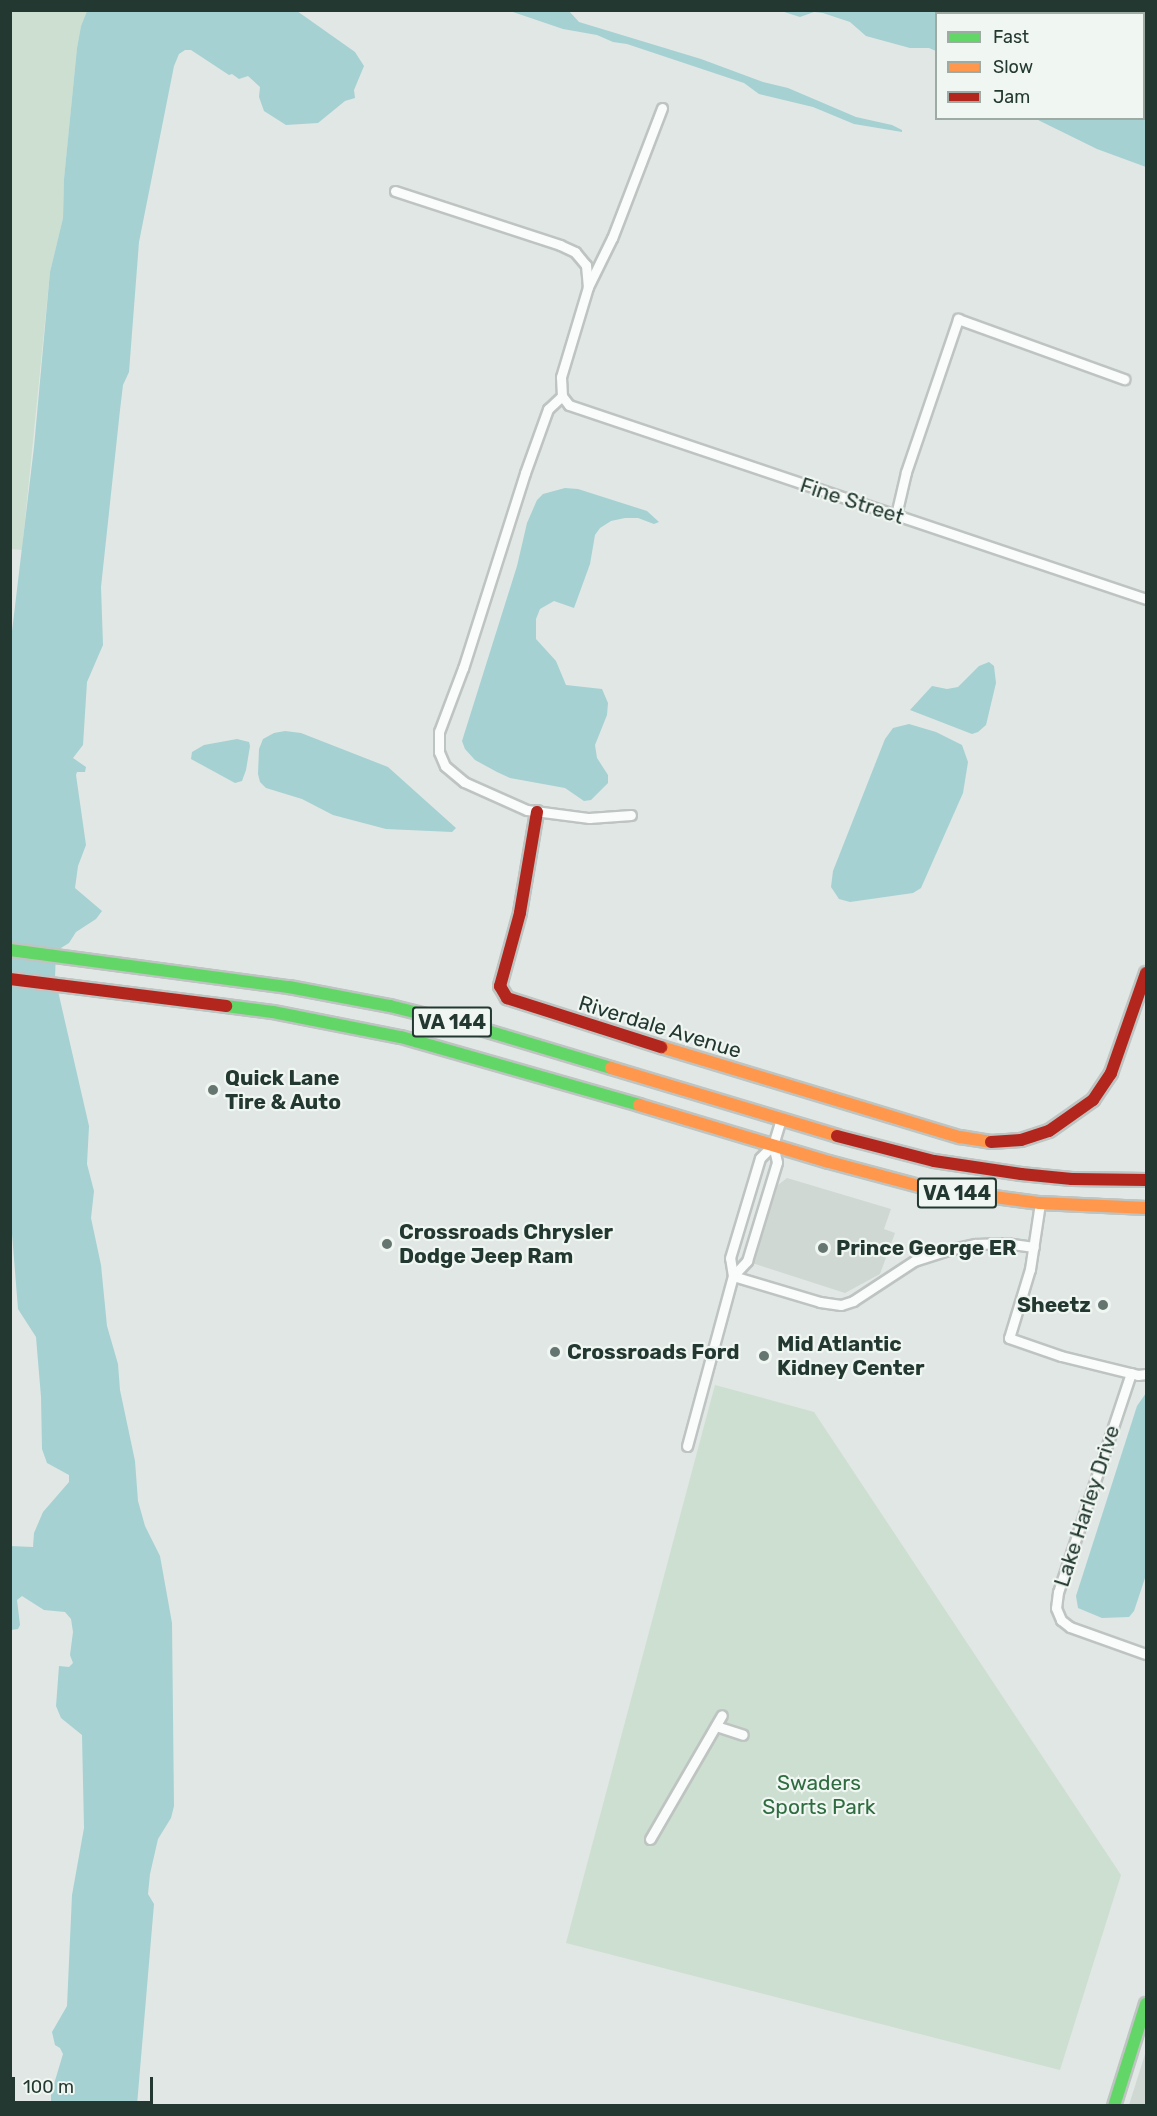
<!DOCTYPE html>
<style>
body{margin:0}
#map{position:relative;width:1157px;height:2116px;overflow:hidden;background:#e1e7e4;font-family:Rubik,sans-serif}
div>[style]{position:absolute}
.built>*{inset:0;background:#d0d8d4}
.green>*{inset:0;background:#ccdfd0}
.water>*{inset:0;background:#a5d1d2}
.roads{filter:drop-shadow(2px 0 #bec4c1) drop-shadow(-2px 0 #bec4c1) drop-shadow(0 2px #bec4c1) drop-shadow(0 -2px #bec4c1)}
.street>*{height:9px;margin:-4.5px;padding:0 4.5px;transform-origin:4.5px;border-radius:4.5px;background:#fafbfb}
.fast>*{height:12px;margin:-6px;padding:0 6px;transform-origin:6px;border-radius:6px;background:#63d668}
.slow>*{height:12px;margin:-6px;padding:0 6px;transform-origin:6px;border-radius:6px;background:#ff974d}
.jam>*{height:12px;margin:-6px;padding:0 6px;transform-origin:6px;border-radius:6px;background:#b3261e}
.dots>*{width:16px;height:16px;translate:-50% -50%;box-sizing:border-box;border:3px solid #f0f6f2;border-radius:50%}
span{translate:-50% -50%;white-space:nowrap;text-align:center;line-height:1.15;-webkit-text-stroke:4.5px #f0f6f2;paint-order:stroke}
.shield-label span{padding:2px 4px;background:#f0f6f2;border:2px solid;border-radius:4px;-webkit-text-stroke-width:0}
.shield-label{font-size:20px;color:#223830;font-weight:700}
.street-label{font-size:21px;color:#223830}
.poi-label{font-size:21px;color:#223830;font-weight:700}
.left{translate:0 -50%;text-align:left}
.right{translate:-100% -50%;text-align:right}
.park-label{font-size:21px;color:#2f6c40}
.frame{position:absolute;inset:0;border:12px solid #223830;pointer-events:none}
.legend{position:absolute;left:935px;top:12px;width:210px;height:108px;box-sizing:border-box;background:#f0f6f2;border:2px solid #9eaaa4;margin:0;padding:8px 10px;list-style:none;font-size:18px;color:#223830}
.legend li{display:flex;align-items:center;gap:12px;height:30px}
.legend b{width:30px;border:2px solid #9eaaa4}
.scale{position:absolute;left:12px;top:2077px;width:141px;height:27px;box-sizing:border-box;border:3px solid #223830;border-top:0;padding-left:8px;font-size:18px;line-height:21px;white-space:nowrap;color:#223830;-webkit-text-stroke:4px #f0f6f2;paint-order:stroke}
</style>
<div id="map">
<div class="built">
<div style="clip-path:polygon(787px 1178px,891px 1209px,884px 1229px,895px 1233px,880px 1274px,845px 1293px,752px 1263px,778px 1185px)"></div>
<div style="clip-path:polygon(1146px 2051px,1146px 2105px,1129px 2105px)"></div>
</div>
<div class="green">
<div style="clip-path:polygon(10px 11px,87px 11px,81px 26px,77px 48px,64px 179px,63px 218px,50px 272px,22px 550px,10px 549px)"></div>
<div style="clip-path:polygon(715px 1385px,814px 1412px,1121px 1875px,1060px 2070px,566px 1943px)"></div>
</div>
<div class="water">
<div style="clip-path:polygon(87px 11px,297px 11px,355px 52px,364px 66px,354px 90px,355px 98px,345px 101px,318px 123px,286px 125px,264px 111px,259px 97px,260px 87px,248px 76px,239px 79px,232px 74px,229px 75px,191px 50px,185px 50px,179px 54px,174px 66px,139px 242px,129px 372px,123px 385px,120px 410px,101px 587px,103px 645px,87px 682px,83px 745px,73px 758px,86px 767px,85px 772px,77px 772px,76px 775px,86px 845px,78px 866px,75px 888px,102px 911px,96px 919px,76px 932px,69px 943px,56px 951px,55px 978px,89px 1126px,87px 1164px,94px 1191px,91px 1218px,101px 1265px,107px 1326px,118px 1364px,120px 1390px,135px 1461px,138px 1501px,145px 1526px,160px 1556px,172px 1623px,174px 1806px,171px 1818px,158px 1839px,150px 1874px,148px 1894px,154px 1904px,137px 2105px,51px 2105px,51px 2094px,63px 2054px,60px 2048px,55px 2045px,52px 2032px,67px 2006px,72px 1895px,84px 1828px,82px 1735px,61px 1718px,56px 1706px,59px 1666px,69px 1667px,73px 1663px,70px 1655px,73px 1632px,71px 1619px,65px 1612px,44px 1610px,22px 1596px,17px 1600px,20px 1625px,18px 1629px,11px 1630px,10px 1546px,33px 1547px,34px 1533px,43px 1512px,69px 1482px,69px 1475px,47px 1463px,42px 1449px,41px 1397px,36px 1337px,18px 1309px,11px 1221px,10px 648px,34px 447px,50px 272px,63px 218px,64px 179px,77px 48px,81px 26px)"></div>
<div style="clip-path:polygon(510px 11px,569px 11px,579px 22px,701px 59px,763px 82px,788px 88px,856px 117px,892px 125px,902px 130px,902px 132px,854px 124px,813px 107px,759px 94px,744px 83px,627px 44px,613px 42px,597px 35px,563px 29px)"></div>
<div style="clip-path:polygon(781px 11px,1146px 11px,1146px 167px,1097px 149px,1036px 119px,1144px 118px,1144px 14px,936px 14px,936px 51px,929px 48px,910px 48px,866px 36px,850px 22px,823px 13px,814px 12px,800px 17px)"></div>
<div style="clip-path:polygon(565px 488px,578px 489px,647px 511px,659px 522px,654px 524px,638px 518px,625px 518px,611px 521px,600px 528px,595px 535px,590px 564px,574px 608px,554px 601px,540px 609px,536px 619px,536px 639px,556px 661px,566px 685px,602px 689px,608px 703px,607px 715px,595px 745px,597px 758px,608px 775px,608px 783px,591px 800px,584px 801px,565px 788px,510px 778px,497px 772px,475px 760px,465px 749px,462px 741px,517px 566px,527px 523px,537px 500px,543px 494px)"></div>
<div style="clip-path:polygon(989px 662px,994px 666px,996px 683px,986px 725px,978px 732px,972px 734px,910px 710px,932px 686px,947px 689px,958px 687px,979px 666px)"></div>
<div style="clip-path:polygon(909px 724px,936px 732px,962px 745px,968px 762px,963px 793px,921px 888px,913px 893px,850px 902px,839px 899px,831px 887px,833px 871px,885px 739px,893px 728px)"></div>
<div style="clip-path:polygon(285px 731px,301px 733px,388px 767px,456px 828px,452px 832px,386px 829px,333px 815px,302px 799px,266px 788px,260px 782px,258px 774px,259px 749px,263px 739px,274px 733px)"></div>
<div style="clip-path:polygon(237px 739px,249px 742px,250px 746px,246px 770px,242px 781px,235px 783px,191px 759px,192px 752px,204px 745px)"></div>
<div style="clip-path:polygon(1146px 1393px,1146px 1575px,1134px 1611px,1129px 1617px,1102px 1618px,1078px 1608px,1076px 1596px,1137px 1406px)"></div>
</div>
<div class="roads">
<div class="street">
<div style="left:662px;top:108px;width:139px;rotate:111deg"></div>
<div style="left:612px;top:238px;width:55px;rotate:116.1deg"></div>
<div style="left:588px;top:287px;width:94px;rotate:106.7deg"></div>
<div style="left:561px;top:377px;width:19px;rotate:87deg"></div>
<div style="left:562px;top:396px;width:11px;rotate:52deg"></div>
<div style="left:569px;top:405px;width:609px;rotate:18.58deg"></div>
<div style="left:395px;top:191px;width:174px;rotate:18.1deg"></div>
<div style="left:560px;top:245px;width:17px;rotate:25deg"></div>
<div style="left:575px;top:252px;width:17px;rotate:50deg"></div>
<div style="left:586px;top:265px;width:22px;rotate:85deg"></div>
<div style="left:562px;top:396px;width:19px;rotate:137deg"></div>
<div style="left:548px;top:409px;width:68px;rotate:109.8deg"></div>
<div style="left:525px;top:473px;width:205px;rotate:107.6deg"></div>
<div style="left:463px;top:668px;width:68px;rotate:110.6deg"></div>
<div style="left:439px;top:732px;width:20px;rotate:90deg"></div>
<div style="left:439px;top:752px;width:15px;rotate:67deg"></div>
<div style="left:445px;top:766px;width:25px;rotate:40deg"></div>
<div style="left:464px;top:782px;width:69px;rotate:24deg"></div>
<div style="left:527px;top:810px;width:63px;rotate:7.4deg"></div>
<div style="left:589px;top:818px;width:42px;rotate:-4.1deg"></div>
<div style="left:896px;top:515px;width:44px;rotate:-76.9deg"></div>
<div style="left:906px;top:472px;width:162px;rotate:-71.2deg"></div>
<div style="left:958px;top:319px;width:177px;rotate:19.9deg"></div>
<div style="left:1040px;top:1203px;width:67px;rotate:98.6deg"></div>
<div style="left:1030px;top:1269px;width:72px;rotate:106.9deg"></div>
<div style="left:1009px;top:1338px;width:55px;rotate:19.1deg"></div>
<div style="left:1061px;top:1356px;width:79px;rotate:13.9deg"></div>
<div style="left:1138px;top:1375px;width:8px;rotate:-7deg"></div>
<div style="left:733px;top:1276px;width:91px;rotate:16.6deg"></div>
<div style="left:820px;top:1302px;width:21px;rotate:8deg"></div>
<div style="left:841px;top:1305px;width:13px;rotate:-18deg"></div>
<div style="left:853px;top:1301px;width:73px;rotate:-33.3deg"></div>
<div style="left:914px;top:1261px;width:32px;rotate:-18deg"></div>
<div style="left:944px;top:1251px;width:32px;rotate:-13deg"></div>
<div style="left:975px;top:1244px;width:30px;rotate:-2deg"></div>
<div style="left:1005px;top:1243px;width:29px;rotate:8deg"></div>
<div style="left:733px;top:1276px;width:21px;rotate:-47deg"></div>
<div style="left:747px;top:1261px;width:103px;rotate:-73.1deg"></div>
<div style="left:777px;top:1162px;width:17px;rotate:-103deg"></div>
<div style="left:773px;top:1145px;width:27px;rotate:-73deg"></div>
<div style="left:1131px;top:1373px;width:231px;rotate:108.4deg"></div>
<div style="left:1058px;top:1592px;width:16px;rotate:97deg"></div>
<div style="left:1056px;top:1608px;width:13px;rotate:67deg"></div>
<div style="left:1061px;top:1620px;width:11px;rotate:38deg"></div>
<div style="left:1070px;top:1627px;width:81px;rotate:19.6deg"></div>
<div style="left:687px;top:1446px;width:176px;rotate:-74.9deg"></div>
<div style="left:733px;top:1276px;width:18px;rotate:-99deg"></div>
<div style="left:730px;top:1258px;width:104px;rotate:-73.3deg"></div>
<div style="left:760px;top:1158px;width:18px;rotate:-45deg"></div>
<div style="left:716px;top:1726px;width:28px;rotate:18deg"></div>
<div style="left:650px;top:1839px;width:143px;rotate:-59.9deg"></div>
</div>
<div class="fast">
<div style="left:10px;top:950px;width:281px;rotate:7.6deg"></div>
<div style="left:289px;top:987px;width:103px;rotate:10.7deg"></div>
<div style="left:390px;top:1006px;width:87px;rotate:14deg"></div>
<div style="left:474px;top:1027px;width:143px;rotate:16.7deg"></div>
<div style="left:226px;top:1006px;width:47px;rotate:7.3deg"></div>
<div style="left:273px;top:1012px;width:130px;rotate:11.1deg"></div>
<div style="left:401px;top:1037px;width:248px;rotate:15.9deg"></div>
<div style="left:1114px;top:2106px;width:107px;rotate:-72.6deg"></div>
</div>
<div class="slow">
<div style="left:661px;top:1047px;width:312px;rotate:16.8deg"></div>
<div style="left:960px;top:1137px;width:31px;rotate:9deg"></div>
<div style="left:611px;top:1068px;width:236px;rotate:16.7deg"></div>
<div style="left:639px;top:1105px;width:198px;rotate:16.7deg"></div>
<div style="left:829px;top:1162px;width:101px;rotate:14.9deg"></div>
<div style="left:927px;top:1188px;width:114px;rotate:7.6deg"></div>
<div style="left:1040px;top:1203px;width:106px;rotate:2.7deg"></div>
</div>
<div class="jam">
<div style="left:537px;top:812px;width:102px;rotate:99.6deg"></div>
<div style="left:520px;top:913px;width:76px;rotate:105.3deg"></div>
<div style="left:500px;top:986px;width:14px;rotate:60deg"></div>
<div style="left:507px;top:998px;width:162px;rotate:17.7deg"></div>
<div style="left:10px;top:979px;width:218px;rotate:7.1deg"></div>
<div style="left:837px;top:1136px;width:100px;rotate:14.5deg"></div>
<div style="left:934px;top:1161px;width:88px;rotate:8.5deg"></div>
<div style="left:1021px;top:1174px;width:51px;rotate:5.6deg"></div>
<div style="left:1072px;top:1179px;width:74px;rotate:0.8deg"></div>
<div style="left:991px;top:1142px;width:30px;rotate:-4deg"></div>
<div style="left:1021px;top:1140px;width:29px;rotate:-18deg"></div>
<div style="left:1049px;top:1131px;width:54px;rotate:-35.2deg"></div>
<div style="left:1093px;top:1100px;width:32px;rotate:-56deg"></div>
<div style="left:1111px;top:1073px;width:106px;rotate:-70.7deg"></div>
</div>
</div>
<div class="dots">
<div style="left:213px;top:1090px;background:#65756f"></div>
<div style="left:387px;top:1244px;background:#65756f"></div>
<div style="left:823px;top:1248px;background:#65756f"></div>
<div style="left:1103px;top:1305px;background:#65756f"></div>
<div style="left:555px;top:1352px;background:#65756f"></div>
<div style="left:764px;top:1356px;background:#65756f"></div>
</div>
<div class="shield-label">
<span style="left:452px;top:1022px">VA 144</span>
<span style="left:957px;top:1193px">VA 144</span>
</div>
<div class="street-label">
<span style="left:852px;top:501px;rotate:18deg">Fine Street</span>
<span style="left:660px;top:1027px;rotate:17deg">Riverdale Avenue</span>
<span style="left:1087px;top:1506px;rotate:-72deg">Lake Harley Drive</span>
</div>
<div class="poi-label">
<span class="left" style="left:225px;top:1090px">Quick Lane<br>Tire &amp; Auto</span>
<span class="left" style="left:399px;top:1244px">Crossroads Chrysler<br>Dodge Jeep Ram</span>
<span class="left" style="left:836px;top:1248px">Prince George ER</span>
<span class="right" style="left:1091px;top:1305px">Sheetz</span>
<span class="left" style="left:777px;top:1356px">Mid Atlantic<br>Kidney Center</span>
<span class="left" style="left:567px;top:1352px">Crossroads Ford</span>
</div>
<div class="park-label">
<span style="left:819px;top:1795px">Swaders<br>Sports Park</span>
</div>
<div class="frame"></div>
<ul class="legend">
<li><b style="height:8px;background:#63d668"></b>Fast</li>
<li><b style="height:8px;background:#ff974d"></b>Slow</li>
<li><b style="height:8px;background:#b3261e"></b>Jam</li>
</ul>
<div class="scale">100 m</div>
</div>
